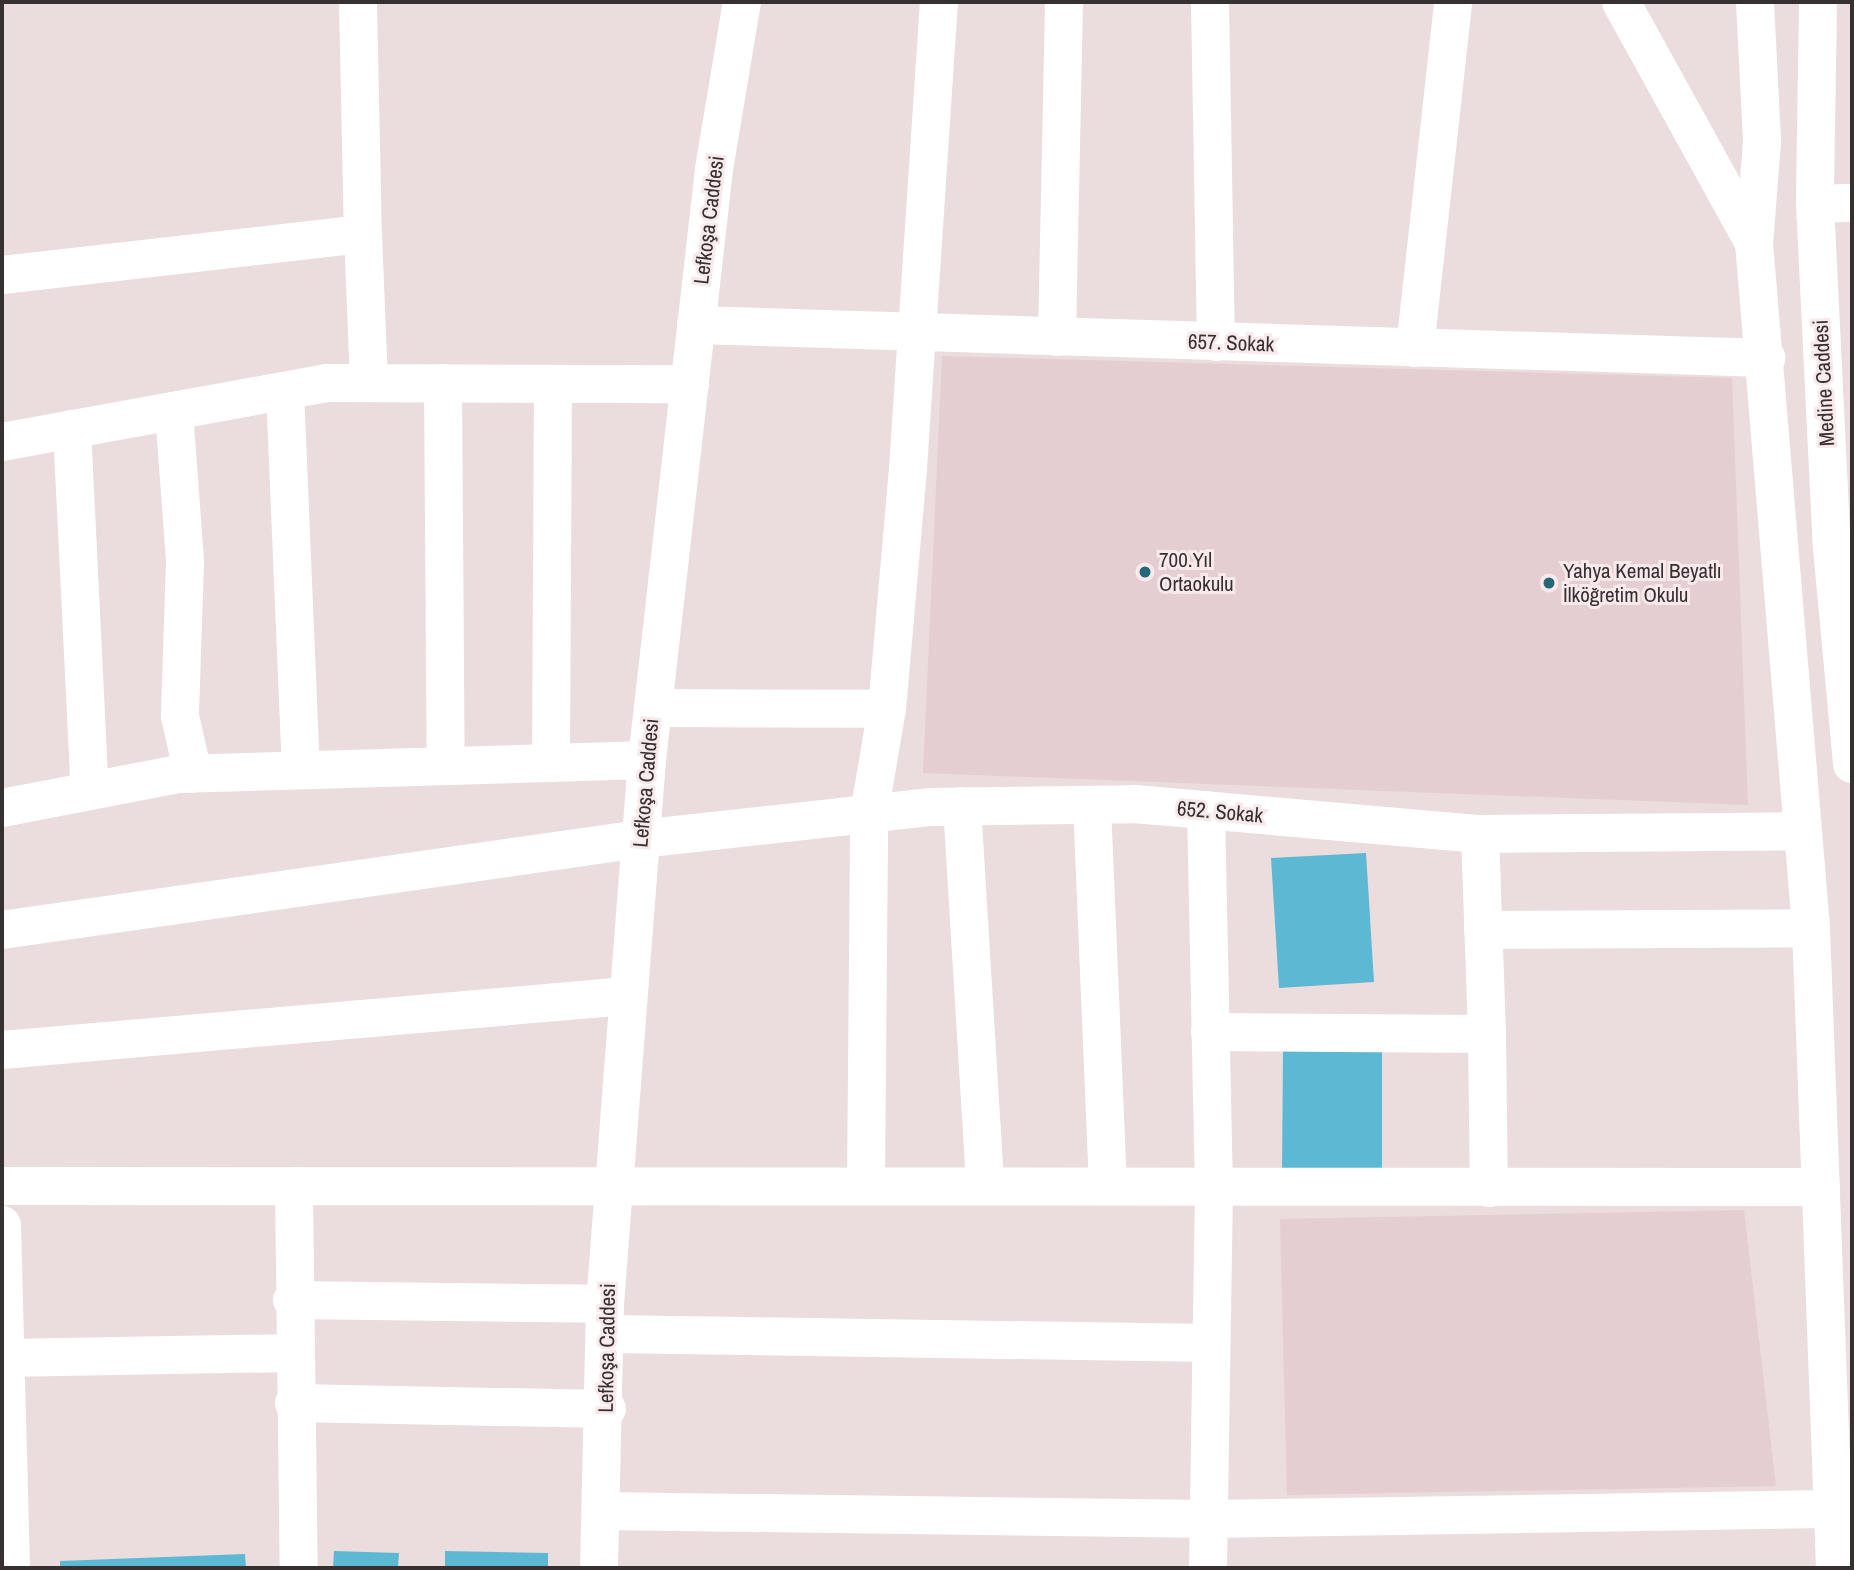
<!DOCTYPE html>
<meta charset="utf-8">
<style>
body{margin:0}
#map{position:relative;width:1854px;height:1570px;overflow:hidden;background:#ebdcdd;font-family:"Archivo Narrow",sans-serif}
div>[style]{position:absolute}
.built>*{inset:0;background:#e5ced1}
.building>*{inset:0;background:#5db9d3}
.minor>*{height:38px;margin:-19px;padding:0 19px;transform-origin:19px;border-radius:19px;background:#fff}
.dots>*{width:19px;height:19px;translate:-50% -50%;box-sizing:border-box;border:4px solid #f8e9eb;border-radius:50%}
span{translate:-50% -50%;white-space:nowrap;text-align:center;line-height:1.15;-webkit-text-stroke:6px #f8e9eb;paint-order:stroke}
.street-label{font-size:21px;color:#363030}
.poi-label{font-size:21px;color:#363030}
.left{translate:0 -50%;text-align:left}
.frame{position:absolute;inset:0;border:4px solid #363030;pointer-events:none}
</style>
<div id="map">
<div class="built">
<div style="clip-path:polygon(942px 356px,1732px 378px,1748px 805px,923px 773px)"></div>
<div style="clip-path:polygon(1744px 1210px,1776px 1486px,1287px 1495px,1280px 1219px)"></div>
</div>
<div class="building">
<div style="clip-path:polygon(1366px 853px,1374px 982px,1279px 988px,1271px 858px)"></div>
<div style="clip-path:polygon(1283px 1050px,1382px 1050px,1382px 1173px,1282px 1173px)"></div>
<div style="clip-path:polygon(334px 1551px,399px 1553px,398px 1568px,333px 1568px)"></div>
<div style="clip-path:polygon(445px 1551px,548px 1553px,548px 1568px,445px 1568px)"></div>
<div style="clip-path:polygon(245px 1554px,246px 1568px,60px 1568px,60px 1561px)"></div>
</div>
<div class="minor">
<div style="left:358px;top:2px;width:232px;rotate:88.8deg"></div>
<div style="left:1210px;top:2px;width:340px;rotate:89deg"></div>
<div style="left:1621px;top:2px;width:275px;rotate:61.1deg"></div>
<div style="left:1755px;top:2px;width:140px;rotate:87.1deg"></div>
<div style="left:1762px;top:142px;width:101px;rotate:94.5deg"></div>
<div style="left:1754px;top:243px;width:687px;rotate:85.24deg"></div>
<div style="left:1811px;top:928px;width:640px;rotate:87.85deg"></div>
<div style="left:1818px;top:2px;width:202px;rotate:90.9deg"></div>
<div style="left:1815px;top:204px;width:344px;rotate:87.2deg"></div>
<div style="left:1832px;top:548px;width:217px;rotate:84.7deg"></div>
<div style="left:1815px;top:204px;width:37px;rotate:-2deg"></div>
<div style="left:2px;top:275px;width:363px;rotate:-6.5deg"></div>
<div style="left:363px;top:234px;width:149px;rotate:87.7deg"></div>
<div style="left:696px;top:325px;width:1071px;rotate:1.77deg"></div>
<div style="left:1057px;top:337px;width:335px;rotate:-88.8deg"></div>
<div style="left:1415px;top:348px;width:348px;rotate:-83.7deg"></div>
<div style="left:443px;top:383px;width:383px;rotate:89.6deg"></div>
<div style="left:285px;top:391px;width:379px;rotate:87.6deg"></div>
<div style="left:174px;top:411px;width:151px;rotate:85.8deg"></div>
<div style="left:185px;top:562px;width:154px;rotate:91.9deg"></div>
<div style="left:180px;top:716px;width:59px;rotate:77.4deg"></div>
<div style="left:72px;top:429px;width:362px;rotate:87.2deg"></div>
<div style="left:2px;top:442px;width:330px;rotate:-10.3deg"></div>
<div style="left:327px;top:383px;width:363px;rotate:0.2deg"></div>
<div style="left:653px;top:708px;width:234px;rotate:0.2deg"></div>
<div style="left:551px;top:763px;width:379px;rotate:-89.7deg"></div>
<div style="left:1092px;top:805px;width:381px;rotate:87.6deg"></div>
<div style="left:962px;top:806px;width:380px;rotate:86.5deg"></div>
<div style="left:2px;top:808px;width:179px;rotate:-10.9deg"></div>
<div style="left:178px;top:774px;width:469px;rotate:-1.7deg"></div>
<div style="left:1206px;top:810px;width:377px;rotate:88.8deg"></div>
<div style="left:1214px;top:1187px;width:381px;rotate:90.9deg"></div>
<div style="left:2px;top:930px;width:644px;rotate:-8.12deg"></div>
<div style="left:640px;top:839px;width:293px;rotate:-6.3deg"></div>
<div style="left:931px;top:807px;width:204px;rotate:-0.8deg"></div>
<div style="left:1135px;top:804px;width:346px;rotate:5deg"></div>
<div style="left:1480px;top:834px;width:322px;rotate:-0.5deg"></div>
<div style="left:1483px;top:930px;width:328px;rotate:-0.3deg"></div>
<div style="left:1210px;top:1032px;width:277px;rotate:0.4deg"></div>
<div style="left:1487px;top:1034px;width:200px;rotate:-92deg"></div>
<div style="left:1487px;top:1034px;width:154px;rotate:89.3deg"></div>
<div style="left:2px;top:1050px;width:627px;rotate:-4.94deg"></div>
<div style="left:866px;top:1184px;width:370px;rotate:-89.5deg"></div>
<div style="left:869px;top:814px;width:107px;rotate:-80.3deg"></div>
<div style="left:887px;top:709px;width:242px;rotate:-85deg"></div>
<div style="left:908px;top:468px;width:467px;rotate:-86.2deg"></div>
<div style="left:2px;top:1186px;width:1819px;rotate:0.03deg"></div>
<div style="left:294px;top:1186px;width:382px;rotate:89.3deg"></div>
<div style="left:2px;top:1225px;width:343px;rotate:88.5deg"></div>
<div style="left:292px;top:1300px;width:313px;rotate:0.7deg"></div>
<div style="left:605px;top:1334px;width:605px;rotate:0.85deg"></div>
<div style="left:4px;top:1358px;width:291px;rotate:-1deg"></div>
<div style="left:294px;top:1403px;width:313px;rotate:1.1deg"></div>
<div style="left:602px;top:1511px;width:606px;rotate:0.76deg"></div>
<div style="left:1208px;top:1519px;width:622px;rotate:-0.92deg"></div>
<div style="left:599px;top:1568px;width:264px;rotate:-88.7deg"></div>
<div style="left:605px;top:1304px;width:546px;rotate:-85.59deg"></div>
<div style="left:647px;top:760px;width:595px;rotate:-83.53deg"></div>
<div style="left:714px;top:169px;width:169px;rotate:-80.5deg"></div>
</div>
<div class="dots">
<div style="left:1145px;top:572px;background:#246879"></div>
<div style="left:1549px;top:583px;background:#246879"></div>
</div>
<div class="street-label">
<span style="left:709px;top:220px;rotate:-83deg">Lefkoşa Caddesi</span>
<span style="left:1231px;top:343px;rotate:2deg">657. Sokak</span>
<span style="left:1824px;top:383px;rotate:-93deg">Medine Caddesi</span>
<span style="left:646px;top:783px;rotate:-85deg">Lefkoşa Caddesi</span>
<span style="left:1220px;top:812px;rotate:5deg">652. Sokak</span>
<span style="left:607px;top:1348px;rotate:-89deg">Lefkoşa Caddesi</span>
</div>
<div class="poi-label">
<span class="left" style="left:1159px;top:572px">700.Yıl<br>Ortaokulu</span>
<span class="left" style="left:1563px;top:583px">Yahya Kemal Beyatlı<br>İlköğretim Okulu</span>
</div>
<div class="frame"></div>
</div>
